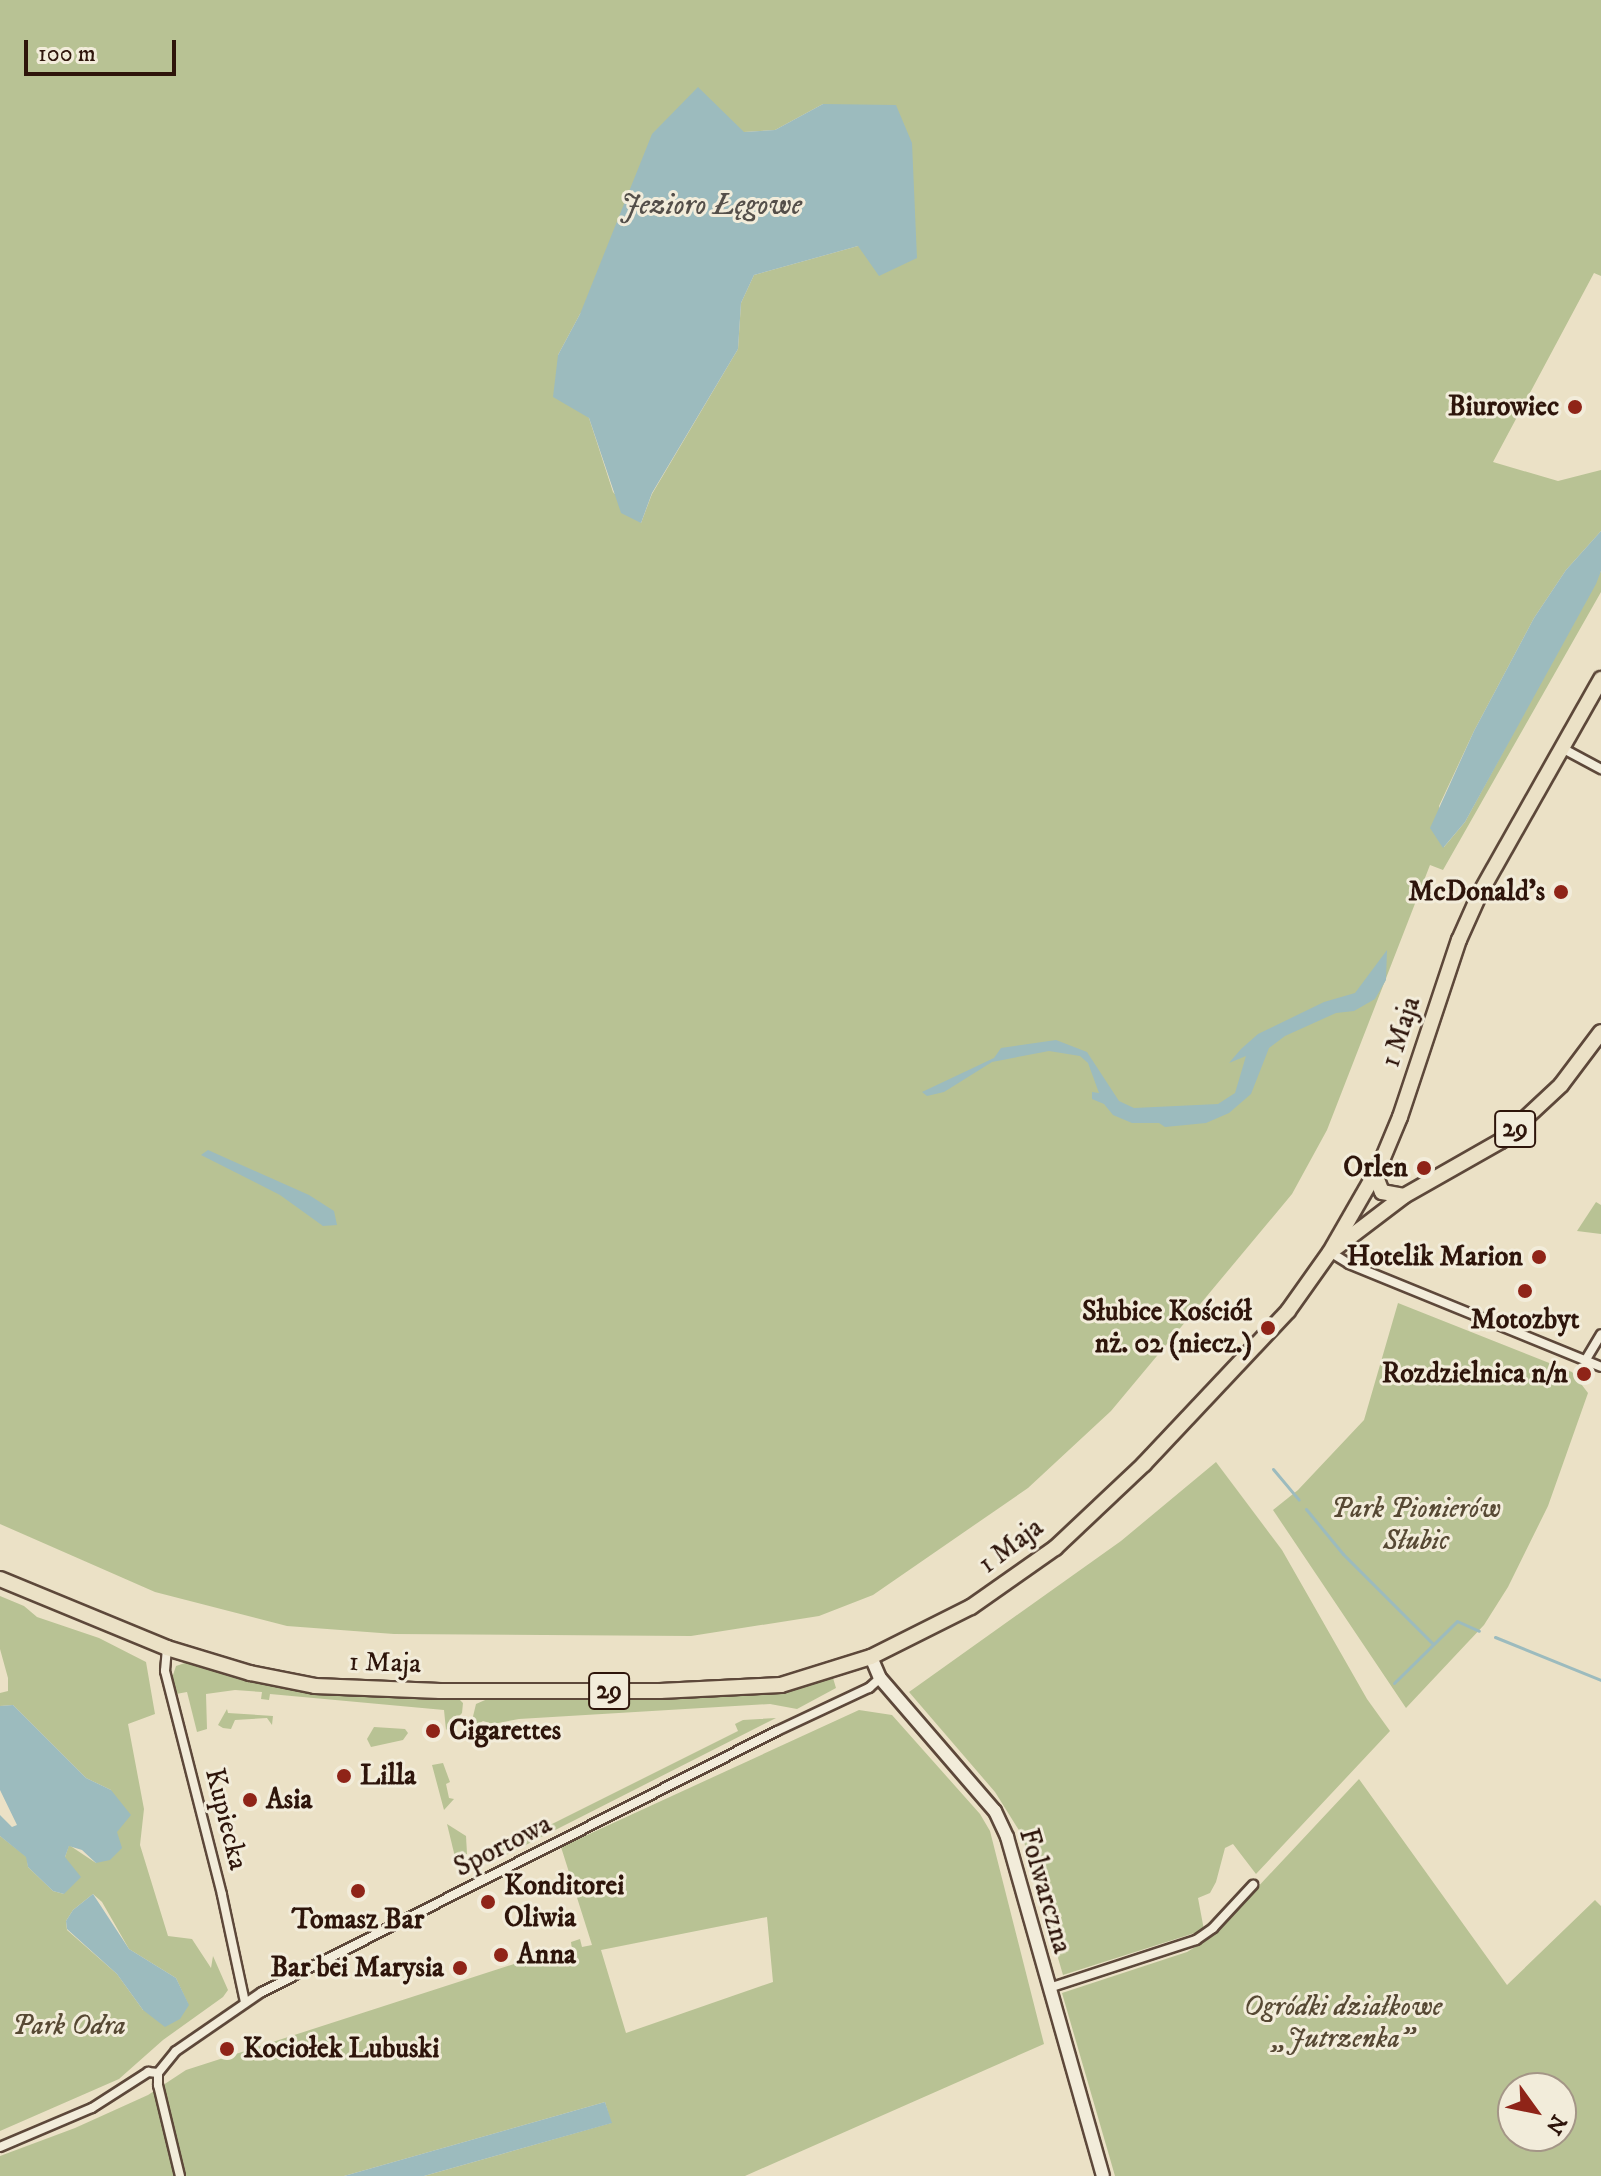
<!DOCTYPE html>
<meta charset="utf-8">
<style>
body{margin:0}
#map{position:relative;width:1601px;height:2176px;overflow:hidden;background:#ebe1c6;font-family:"IM FELL DW Pica",serif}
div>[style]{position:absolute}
.green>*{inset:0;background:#b8c294}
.water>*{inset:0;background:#9cbbbe}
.stream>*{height:3px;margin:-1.5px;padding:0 1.5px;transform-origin:1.5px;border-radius:1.5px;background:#9cbbbe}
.roads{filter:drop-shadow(2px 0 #5d483a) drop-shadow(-2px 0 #5d483a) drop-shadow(0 2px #5d483a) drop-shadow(0 -2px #5d483a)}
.street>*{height:8px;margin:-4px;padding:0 4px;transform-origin:4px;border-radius:4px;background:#f2ecda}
.secondary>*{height:12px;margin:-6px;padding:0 6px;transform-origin:6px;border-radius:6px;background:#f2ecda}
.primary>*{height:14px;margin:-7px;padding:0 7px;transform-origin:7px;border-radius:7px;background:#ebe1c6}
.dots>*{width:22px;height:22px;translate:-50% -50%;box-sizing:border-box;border:4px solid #f2ecda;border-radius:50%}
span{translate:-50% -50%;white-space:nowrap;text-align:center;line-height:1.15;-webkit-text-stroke:6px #f2ecda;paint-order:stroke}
.shield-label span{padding:2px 6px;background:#f2ecda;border:2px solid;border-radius:6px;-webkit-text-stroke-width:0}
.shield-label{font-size:26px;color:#2e150b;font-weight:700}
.poi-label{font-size:28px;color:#2e150b;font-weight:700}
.right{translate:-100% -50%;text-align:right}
.left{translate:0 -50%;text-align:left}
.street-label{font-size:28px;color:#2e150b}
.park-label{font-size:28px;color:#574934;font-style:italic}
.water-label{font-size:30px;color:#544f4a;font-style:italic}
.north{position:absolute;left:1497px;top:2072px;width:80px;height:80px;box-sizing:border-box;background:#f2ecda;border:2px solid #a49687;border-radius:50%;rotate:123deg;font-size:22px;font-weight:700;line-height:32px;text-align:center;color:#2e150b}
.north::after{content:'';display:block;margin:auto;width:28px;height:36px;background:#8f2418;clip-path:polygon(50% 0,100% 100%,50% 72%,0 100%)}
.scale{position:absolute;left:24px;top:40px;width:152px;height:36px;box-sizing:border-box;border:4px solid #2e150b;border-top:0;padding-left:10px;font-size:24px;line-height:28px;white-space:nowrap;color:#2e150b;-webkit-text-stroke:6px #f2ecda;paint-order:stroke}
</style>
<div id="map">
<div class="green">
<div style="clip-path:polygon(evenodd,0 0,1601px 0,1601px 276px,1594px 273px,1493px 462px,1558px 481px,1601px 470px,1601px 531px,1566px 570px,1534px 618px,1474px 731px,1439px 806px,1444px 847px,1465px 822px,1601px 571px,1601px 592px,1443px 870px,1430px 865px,1327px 1130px,1292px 1194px,1111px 1411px,1028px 1488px,873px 1595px,819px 1616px,691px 1636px,394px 1634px,287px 1626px,155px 1592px,0 1524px,0 0,823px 104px,858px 246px,754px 275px,741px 303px,738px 349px,652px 494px,641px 523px,613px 492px,589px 418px,558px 355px,580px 314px,744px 132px,775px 130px,823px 104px)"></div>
<div style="clip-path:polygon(1596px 1202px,1601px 1205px,1601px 1234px,1577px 1231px)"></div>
<div style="clip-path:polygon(1398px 1303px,1572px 1372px,1588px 1393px,1548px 1506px,1508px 1587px,1484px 1625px,1406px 1708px,1273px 1510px,1298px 1490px,1364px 1420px)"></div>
<div style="clip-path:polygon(1216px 1462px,1282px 1550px,1367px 1699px,1390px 1731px,1256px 1874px,1233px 1844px,1225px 1848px,1216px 1882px,1210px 1893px,1198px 1898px,1204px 1930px,1063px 1975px,1022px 1835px,995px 1792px,909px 1692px,1121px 1541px)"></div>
<div style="clip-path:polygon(evenodd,0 1596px,24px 1606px,37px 1617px,99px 1638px,146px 1662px,155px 1714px,128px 1724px,144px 1809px,140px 1845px,168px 1936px,192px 1939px,211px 1968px,213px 1956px,228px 1990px,223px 1997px,163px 2040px,119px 2079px,0 2131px,0 1836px,27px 1857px,28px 1867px,53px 1891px,64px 1894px,65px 1857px,69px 1845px,96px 1863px,117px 1832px,111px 1790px,86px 1778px,13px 1705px,0 1706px,0 1693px,8px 1691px,8px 1678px,0 1649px,0 1596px,93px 1894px,102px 1902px,129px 1949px,176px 1978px,188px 2004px,143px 2010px,117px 1974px,67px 1930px,66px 1921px,73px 1910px,93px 1894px)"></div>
<div style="clip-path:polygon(188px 1662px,250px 1680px,457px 1697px,463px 1703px,462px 1713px,446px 1730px,444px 1710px,270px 1694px,269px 1700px,261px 1699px,262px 1692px,235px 1690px,206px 1694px,207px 1729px,197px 1732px,187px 1692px,176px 1694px,172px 1678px,176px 1666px)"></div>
<div style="clip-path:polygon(833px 1678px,836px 1688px,797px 1709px,770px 1704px,519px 1719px,493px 1724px,483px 1721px,470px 1729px,476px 1704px,492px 1697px,761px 1694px)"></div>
<div style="clip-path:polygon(227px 1709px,228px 1713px,273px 1716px,272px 1725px,267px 1718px,235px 1720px,231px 1729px,223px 1728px,218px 1725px)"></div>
<div style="clip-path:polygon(evenodd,859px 1710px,892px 1715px,980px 1814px,990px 1831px,1044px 2044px,745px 2176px,424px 2176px,611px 2123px,605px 2102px,344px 2176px,0 2176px,0 2156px,75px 2128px,148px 2095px,186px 2070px,514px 1964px,572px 1950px,571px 1942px,580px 1939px,582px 1947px,592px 1945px,561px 1847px,859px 1710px,767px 1917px,773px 1982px,626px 2033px,601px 1950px,767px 1917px)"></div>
<div style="clip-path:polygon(776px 1718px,500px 1858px,496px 1852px,738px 1731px,735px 1724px,743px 1720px)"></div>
<div style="clip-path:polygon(374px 1727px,405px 1729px,408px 1733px,403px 1740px,371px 1747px,367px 1739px)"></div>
<div style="clip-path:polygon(443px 1763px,450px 1782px,446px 1784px,449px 1798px,454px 1799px,444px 1810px,432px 1765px)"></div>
<div style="clip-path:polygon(evenodd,1359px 1779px,1507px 1985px,1595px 1900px,1601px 1906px,1601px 2176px,1115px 2176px,1062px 1993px,1187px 1952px,1210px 1938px,1359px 1779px,1513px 2088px,1561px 2088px,1561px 2136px,1513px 2136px,1513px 2088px)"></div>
<div style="clip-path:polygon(447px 1824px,466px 1836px,467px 1854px,455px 1857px)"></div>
</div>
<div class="water">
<div style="clip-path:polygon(698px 87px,744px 132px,775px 130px,823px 104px,896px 105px,912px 143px,917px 258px,879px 276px,858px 246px,754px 275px,741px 303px,738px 349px,652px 493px,641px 523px,621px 513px,589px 418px,553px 397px,558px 355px,580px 314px,652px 134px)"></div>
<div style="clip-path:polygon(1601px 531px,1601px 571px,1596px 584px,1465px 822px,1443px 848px,1430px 828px,1474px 731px,1534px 618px,1566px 570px)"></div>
<div style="clip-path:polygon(1387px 950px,1386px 980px,1375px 999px,1354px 1011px,1336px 1013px,1285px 1036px,1269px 1048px,1251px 1094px,1229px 1113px,1206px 1123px,1165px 1127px,1159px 1123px,1132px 1123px,1113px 1115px,1104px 1104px,1092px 1099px,1092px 1092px,1099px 1093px,1088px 1063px,1080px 1056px,1049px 1051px,992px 1062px,944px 1092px,927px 1096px,922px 1092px,994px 1058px,1001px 1048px,1056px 1040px,1087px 1052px,1119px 1101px,1134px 1108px,1218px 1104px,1235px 1093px,1246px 1056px,1229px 1063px,1241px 1049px,1258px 1034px,1324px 1002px,1355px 993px)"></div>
<div style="clip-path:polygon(208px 1150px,309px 1195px,334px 1211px,337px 1225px,323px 1226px,280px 1195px,201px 1155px)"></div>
<div style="clip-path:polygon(13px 1705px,86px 1778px,111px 1790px,131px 1815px,117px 1832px,122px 1848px,110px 1860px,96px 1863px,82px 1850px,69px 1846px,65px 1857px,81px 1877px,64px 1894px,53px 1891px,28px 1867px,26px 1857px,0 1836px,0 1815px,12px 1827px,17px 1825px,0 1790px,0 1706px)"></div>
<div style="clip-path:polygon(93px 1894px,129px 1949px,176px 1978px,189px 2005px,180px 2019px,165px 2027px,143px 2010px,117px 1974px,67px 1929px,66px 1921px,73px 1910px)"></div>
<div style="clip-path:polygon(605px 2102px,612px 2123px,424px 2176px,344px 2176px)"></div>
</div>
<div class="stream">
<div style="left:1273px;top:1469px;width:40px;rotate:50deg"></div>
<div style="left:1306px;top:1509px;width:58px;rotate:50.6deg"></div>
<div style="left:1343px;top:1554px;width:127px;rotate:45deg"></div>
<div style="left:1495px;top:1637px;width:114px;rotate:22.1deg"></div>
<div style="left:1394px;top:1683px;width:88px;rotate:-44.5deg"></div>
<div style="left:1457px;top:1621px;width:24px;rotate:24deg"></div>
</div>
<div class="roads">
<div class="street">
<div style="left:1560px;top:747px;width:47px;rotate:28.2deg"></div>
<div style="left:1330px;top:1252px;width:22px;rotate:32deg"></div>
<div style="left:1349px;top:1264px;width:272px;rotate:22.2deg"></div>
<div style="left:1585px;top:1361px;width:31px;rotate:-59deg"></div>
<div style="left:167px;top:1648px;width:23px;rotate:95deg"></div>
<div style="left:165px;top:1671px;width:231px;rotate:75.7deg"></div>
<div style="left:222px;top:1895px;width:109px;rotate:77.9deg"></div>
<div style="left:1049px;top:1988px;width:155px;rotate:-18.1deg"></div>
<div style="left:1196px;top:1940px;width:21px;rotate:-35deg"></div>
<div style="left:1213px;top:1928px;width:59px;rotate:-47.1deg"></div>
<div style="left:0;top:2147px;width:100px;rotate:-23deg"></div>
<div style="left:92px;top:2108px;width:67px;rotate:-32.7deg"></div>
<div style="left:148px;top:2072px;width:10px;rotate:6deg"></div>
<div style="left:180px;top:2176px;width:94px;rotate:-103.6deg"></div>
<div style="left:158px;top:2085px;width:12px;rotate:-90deg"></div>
<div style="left:158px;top:2073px;width:28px;rotate:-51deg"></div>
<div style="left:176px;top:2051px;width:104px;rotate:-34.5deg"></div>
<div style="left:262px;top:1992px;width:577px;rotate:-26.88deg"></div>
<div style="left:777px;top:1731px;width:102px;rotate:-25.1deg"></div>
<div style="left:869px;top:1688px;width:15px;rotate:-42deg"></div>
</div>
<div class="secondary">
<div style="left:871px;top:1657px;width:23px;rotate:67deg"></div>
<div style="left:880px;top:1678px;width:176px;rotate:49.2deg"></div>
<div style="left:995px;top:1811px;width:29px;rotate:65deg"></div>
<div style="left:1007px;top:1837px;width:352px;rotate:74.2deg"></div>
</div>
<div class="primary">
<div style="left:1375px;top:1174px;width:19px;rotate:69deg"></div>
<div style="left:1382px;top:1192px;width:22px;rotate:10deg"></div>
<div style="left:1337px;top:1247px;width:84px;rotate:-37.3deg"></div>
<div style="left:1404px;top:1196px;width:112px;rotate:-29.6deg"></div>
<div style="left:1501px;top:1141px;width:82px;rotate:-43deg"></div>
<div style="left:1561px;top:1085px;width:66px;rotate:-53deg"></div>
<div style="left:0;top:1579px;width:181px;rotate:22.4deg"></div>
<div style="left:167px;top:1648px;width:87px;rotate:16.8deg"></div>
<div style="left:250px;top:1673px;width:66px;rotate:11.3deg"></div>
<div style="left:315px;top:1686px;width:125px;rotate:2.3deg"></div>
<div style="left:440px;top:1691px;width:220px"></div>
<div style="left:660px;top:1691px;width:121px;rotate:-2.8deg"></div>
<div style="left:781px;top:1685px;width:94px;rotate:-17.3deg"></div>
<div style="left:871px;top:1657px;width:112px;rotate:-26.6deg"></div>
<div style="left:971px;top:1607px;width:103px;rotate:-35.1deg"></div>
<div style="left:1055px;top:1548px;width:122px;rotate:-43.3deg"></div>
<div style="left:1144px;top:1464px;width:210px;rotate:-46.7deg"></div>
<div style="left:1288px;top:1311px;width:72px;rotate:-54.6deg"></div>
<div style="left:1330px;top:1252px;width:100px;rotate:-60.1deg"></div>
<div style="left:1380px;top:1165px;width:52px;rotate:-67.4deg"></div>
<div style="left:1400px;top:1117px;width:187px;rotate:-71.6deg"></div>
<div style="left:1459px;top:940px;width:51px;rotate:-65.9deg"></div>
<div style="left:1480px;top:893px;width:246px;rotate:-60.5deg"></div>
</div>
</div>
<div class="dots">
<div style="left:1575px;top:407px;background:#8f2418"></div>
<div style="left:1561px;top:892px;background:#8f2418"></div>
<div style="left:1424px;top:1168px;background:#8f2418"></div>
<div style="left:1539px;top:1257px;background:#8f2418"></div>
<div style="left:1525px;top:1291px;background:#8f2418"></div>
<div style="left:1268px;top:1328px;background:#8f2418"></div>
<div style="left:1584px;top:1374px;background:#8f2418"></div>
<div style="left:433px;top:1731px;background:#8f2418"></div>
<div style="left:344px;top:1776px;background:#8f2418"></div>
<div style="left:250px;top:1800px;background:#8f2418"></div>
<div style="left:358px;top:1891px;background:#8f2418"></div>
<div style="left:488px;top:1902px;background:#8f2418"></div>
<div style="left:501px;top:1955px;background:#8f2418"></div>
<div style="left:460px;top:1968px;background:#8f2418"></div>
<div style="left:227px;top:2049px;background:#8f2418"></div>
</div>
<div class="shield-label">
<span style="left:1515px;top:1129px">29</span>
<span style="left:609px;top:1691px">29</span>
</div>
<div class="poi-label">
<span class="right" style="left:1559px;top:407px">Biurowiec</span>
<span class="right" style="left:1545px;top:892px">McDonald's</span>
<span class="right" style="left:1408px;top:1168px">Orlen</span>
<span class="right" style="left:1523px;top:1257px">Hotelik Marion</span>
<span class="right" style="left:1252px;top:1328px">Słubice Kościół<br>nż. 02 (niecz.)</span>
<span style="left:1525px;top:1320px">Motozbyt</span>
<span class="right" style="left:1568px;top:1374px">Rozdzielnica n/n</span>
<span class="left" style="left:449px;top:1731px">Cigarettes</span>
<span class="left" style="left:360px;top:1776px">Lilla</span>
<span class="left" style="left:266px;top:1800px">Asia</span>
<span class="left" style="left:504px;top:1902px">Konditorei<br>Oliwia</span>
<span style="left:358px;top:1920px">Tomasz Bar</span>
<span class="left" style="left:517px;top:1955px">Anna</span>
<span class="right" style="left:444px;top:1968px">Bar bei Marysia</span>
<span class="left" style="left:243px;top:2049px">Kociołek Lubuski</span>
</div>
<div class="street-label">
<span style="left:1401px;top:1032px;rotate:-72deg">1 Maja</span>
<span style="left:1011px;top:1546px;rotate:-37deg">1 Maja</span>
<span style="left:385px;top:1663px;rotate:2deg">1 Maja</span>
<span style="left:226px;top:1819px;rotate:76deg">Kupiecka</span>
<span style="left:503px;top:1846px;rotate:-27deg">Sportowa</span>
<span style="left:1045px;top:1891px;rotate:74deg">Folwarczna</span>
</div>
<div class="park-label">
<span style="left:1416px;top:1525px">Park Pionierów<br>Słubic</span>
<span style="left:1343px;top:2023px">Ogródki działkowe<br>„Jutrzenka”</span>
<span style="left:69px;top:2026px">Park Odra</span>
</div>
<div class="water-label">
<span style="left:711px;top:206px">Jezioro Łęgowe</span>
</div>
<div class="north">N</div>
<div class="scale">100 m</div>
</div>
